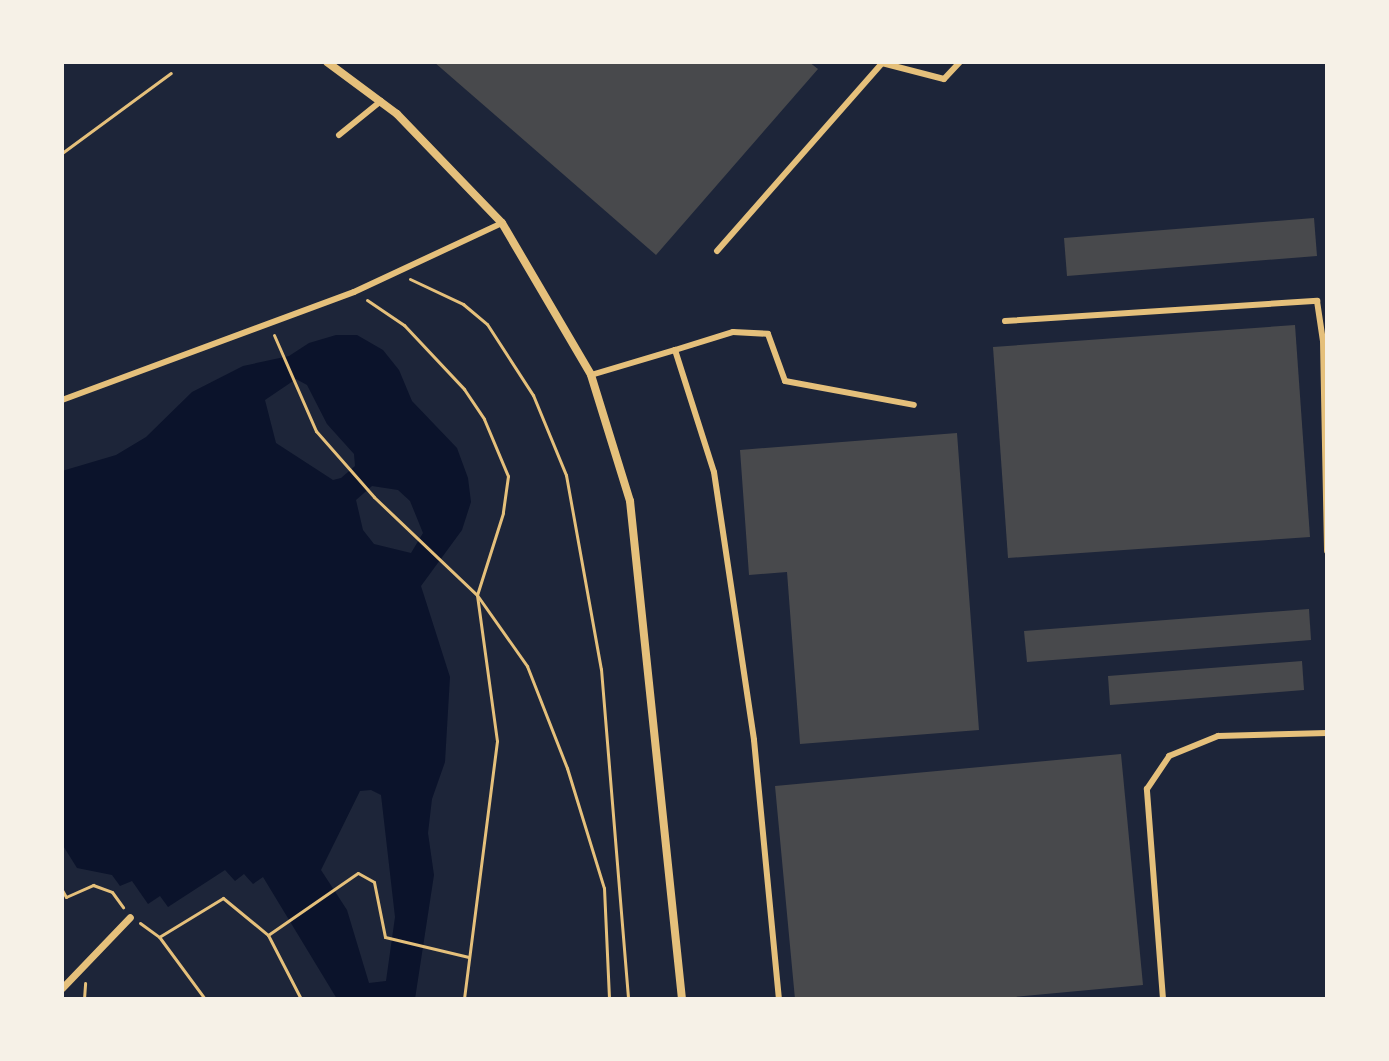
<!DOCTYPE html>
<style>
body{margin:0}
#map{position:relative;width:1389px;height:1061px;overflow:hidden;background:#14213d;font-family:Overpass,sans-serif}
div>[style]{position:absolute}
.green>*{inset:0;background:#1d2539}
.water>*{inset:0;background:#0b132b}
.building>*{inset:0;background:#48494c}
.path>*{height:3px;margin:-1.5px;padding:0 1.5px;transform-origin:1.5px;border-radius:1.5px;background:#e5c07b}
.service>*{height:6px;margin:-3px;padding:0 3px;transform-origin:3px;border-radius:3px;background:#e5c07b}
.pedestrian>*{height:7px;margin:-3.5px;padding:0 3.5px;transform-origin:3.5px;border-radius:3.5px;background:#e5c07b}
.minor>*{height:8px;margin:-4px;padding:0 4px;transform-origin:4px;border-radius:4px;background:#e5c07b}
span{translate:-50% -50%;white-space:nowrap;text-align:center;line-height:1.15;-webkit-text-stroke:6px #f6f1e7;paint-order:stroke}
.frame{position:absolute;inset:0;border:64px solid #f6f1e7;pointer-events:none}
</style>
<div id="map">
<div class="green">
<div style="clip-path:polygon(62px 62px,1327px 62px,1327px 999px,62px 999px)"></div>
</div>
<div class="water">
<div style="clip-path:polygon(evenodd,336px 335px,357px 335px,383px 350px,399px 370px,412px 401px,457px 448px,468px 478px,471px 502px,462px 530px,421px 586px,450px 677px,445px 762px,432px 799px,428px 833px,434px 875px,415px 999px,337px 999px,263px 877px,253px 884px,244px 874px,235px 881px,225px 870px,168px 907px,160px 896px,148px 904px,132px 881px,120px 886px,112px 875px,77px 868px,62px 844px,62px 471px,116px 455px,146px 437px,192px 392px,243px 366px,289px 356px,309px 343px,336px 335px,296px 379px,307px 385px,327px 424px,354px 454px,355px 466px,341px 478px,333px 480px,276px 443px,265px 400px,296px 379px,336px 335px,372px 486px,398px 490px,410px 501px,423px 533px,411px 553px,374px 544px,363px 530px,356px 500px,372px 486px,336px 335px,371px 790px,381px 795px,395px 917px,386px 981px,369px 983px,347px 910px,321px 870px,360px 791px,371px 790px)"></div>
</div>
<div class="building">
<div style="clip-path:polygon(434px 62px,809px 62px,818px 69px,656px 255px)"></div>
<div style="clip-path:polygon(1314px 218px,1317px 256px,1067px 276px,1064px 238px)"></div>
<div style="clip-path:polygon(1295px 325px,1310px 537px,1008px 558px,993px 347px)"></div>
<div style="clip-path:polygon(957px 433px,979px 730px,800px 744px,787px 572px,749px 575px,740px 450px)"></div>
<div style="clip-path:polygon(1309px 609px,1311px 640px,1027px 662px,1024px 631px)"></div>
<div style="clip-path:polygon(1302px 661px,1304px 690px,1110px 705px,1108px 676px)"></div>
<div style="clip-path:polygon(1121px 754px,1143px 985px,993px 999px,795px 999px,775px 786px)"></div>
</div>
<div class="path">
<div style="left:62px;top:153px;width:135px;rotate:-36.3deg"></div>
<div style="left:410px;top:279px;width:59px;rotate:25.3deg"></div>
<div style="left:463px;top:304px;width:31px;rotate:40deg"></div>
<div style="left:487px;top:324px;width:85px;rotate:57.1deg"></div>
<div style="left:533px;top:395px;width:87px;rotate:67.6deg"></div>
<div style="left:566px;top:475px;width:197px;rotate:79.8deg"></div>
<div style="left:601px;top:669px;width:331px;rotate:85.3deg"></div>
<div style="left:367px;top:300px;width:45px;rotate:34deg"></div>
<div style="left:404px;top:325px;width:88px;rotate:46.8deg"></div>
<div style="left:464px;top:389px;width:36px;rotate:56deg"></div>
<div style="left:484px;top:419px;width:62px;rotate:67.2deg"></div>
<div style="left:508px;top:476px;width:37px;rotate:98deg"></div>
<div style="left:503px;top:513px;width:86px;rotate:107.6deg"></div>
<div style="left:477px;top:595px;width:147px;rotate:82.2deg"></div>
<div style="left:497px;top:741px;width:260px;rotate:97.3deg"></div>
<div style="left:274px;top:335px;width:105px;rotate:66.4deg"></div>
<div style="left:316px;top:431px;width:88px;rotate:48.7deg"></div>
<div style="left:374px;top:497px;width:142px;rotate:43.6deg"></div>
<div style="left:477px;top:595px;width:87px;rotate:54.8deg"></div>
<div style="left:527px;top:666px;width:110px;rotate:68.6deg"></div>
<div style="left:567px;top:768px;width:126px;rotate:72.9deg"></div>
<div style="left:604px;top:888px;width:111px;rotate:87.4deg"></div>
<div style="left:62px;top:890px;width:8px;rotate:60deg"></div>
<div style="left:66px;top:897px;width:30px;rotate:-24deg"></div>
<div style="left:93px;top:885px;width:20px;rotate:20deg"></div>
<div style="left:112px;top:892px;width:19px;rotate:54deg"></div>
<div style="left:140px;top:923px;width:24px;rotate:36deg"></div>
<div style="left:159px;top:937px;width:75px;rotate:-31.4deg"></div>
<div style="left:223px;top:898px;width:58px;rotate:39.4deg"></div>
<div style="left:268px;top:935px;width:72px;rotate:62.7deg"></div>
<div style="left:268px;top:935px;width:109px;rotate:-34.6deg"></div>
<div style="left:358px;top:873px;width:18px;rotate:29deg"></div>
<div style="left:374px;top:882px;width:56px;rotate:78.7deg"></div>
<div style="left:385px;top:937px;width:86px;rotate:13.4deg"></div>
<div style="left:160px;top:938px;width:76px;rotate:53.6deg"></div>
<div style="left:84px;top:999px;width:16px;rotate:-86deg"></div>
</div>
<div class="service">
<div style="left:339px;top:135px;width:54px;rotate:-39deg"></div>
<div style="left:717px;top:251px;width:250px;rotate:-48.7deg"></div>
<div style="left:882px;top:63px;width:64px;rotate:14.5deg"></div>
<div style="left:944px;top:79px;width:23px;rotate:-47deg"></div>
<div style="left:1005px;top:321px;width:313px;rotate:-3.7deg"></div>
<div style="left:1317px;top:301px;width:40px;rotate:81.5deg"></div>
<div style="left:1323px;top:341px;width:210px;rotate:88.9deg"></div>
<div style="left:675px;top:350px;width:61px;rotate:-17.2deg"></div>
<div style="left:733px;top:332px;width:35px;rotate:3deg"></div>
<div style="left:768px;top:334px;width:50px;rotate:70.1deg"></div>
<div style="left:785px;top:381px;width:131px;rotate:10.5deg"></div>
<div style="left:591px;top:375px;width:88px;rotate:-16.6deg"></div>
<div style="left:675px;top:350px;width:128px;rotate:72.3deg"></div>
<div style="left:714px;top:472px;width:271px;rotate:81.5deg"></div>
<div style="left:754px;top:740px;width:260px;rotate:84.5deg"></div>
<div style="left:62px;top:400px;width:311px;rotate:-20.3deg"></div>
<div style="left:354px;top:292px;width:163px;rotate:-25deg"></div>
<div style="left:1163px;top:999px;width:211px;rotate:-94.4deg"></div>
<div style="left:1147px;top:789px;width:40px;rotate:-56deg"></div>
<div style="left:1169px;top:756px;width:53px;rotate:-22.2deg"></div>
<div style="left:1218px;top:736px;width:109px;rotate:-1.6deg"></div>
</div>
<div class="pedestrian">
<div style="left:62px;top:988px;width:98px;rotate:-46.2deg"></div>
</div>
<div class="minor">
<div style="left:327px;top:62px;width:87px;rotate:36.6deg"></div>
<div style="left:397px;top:114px;width:151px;rotate:46.1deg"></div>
<div style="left:502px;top:223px;width:176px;rotate:59.6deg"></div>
<div style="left:591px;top:375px;width:132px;rotate:72.8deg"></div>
<div style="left:630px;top:501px;width:501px;rotate:84.04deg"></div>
</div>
<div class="frame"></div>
</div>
